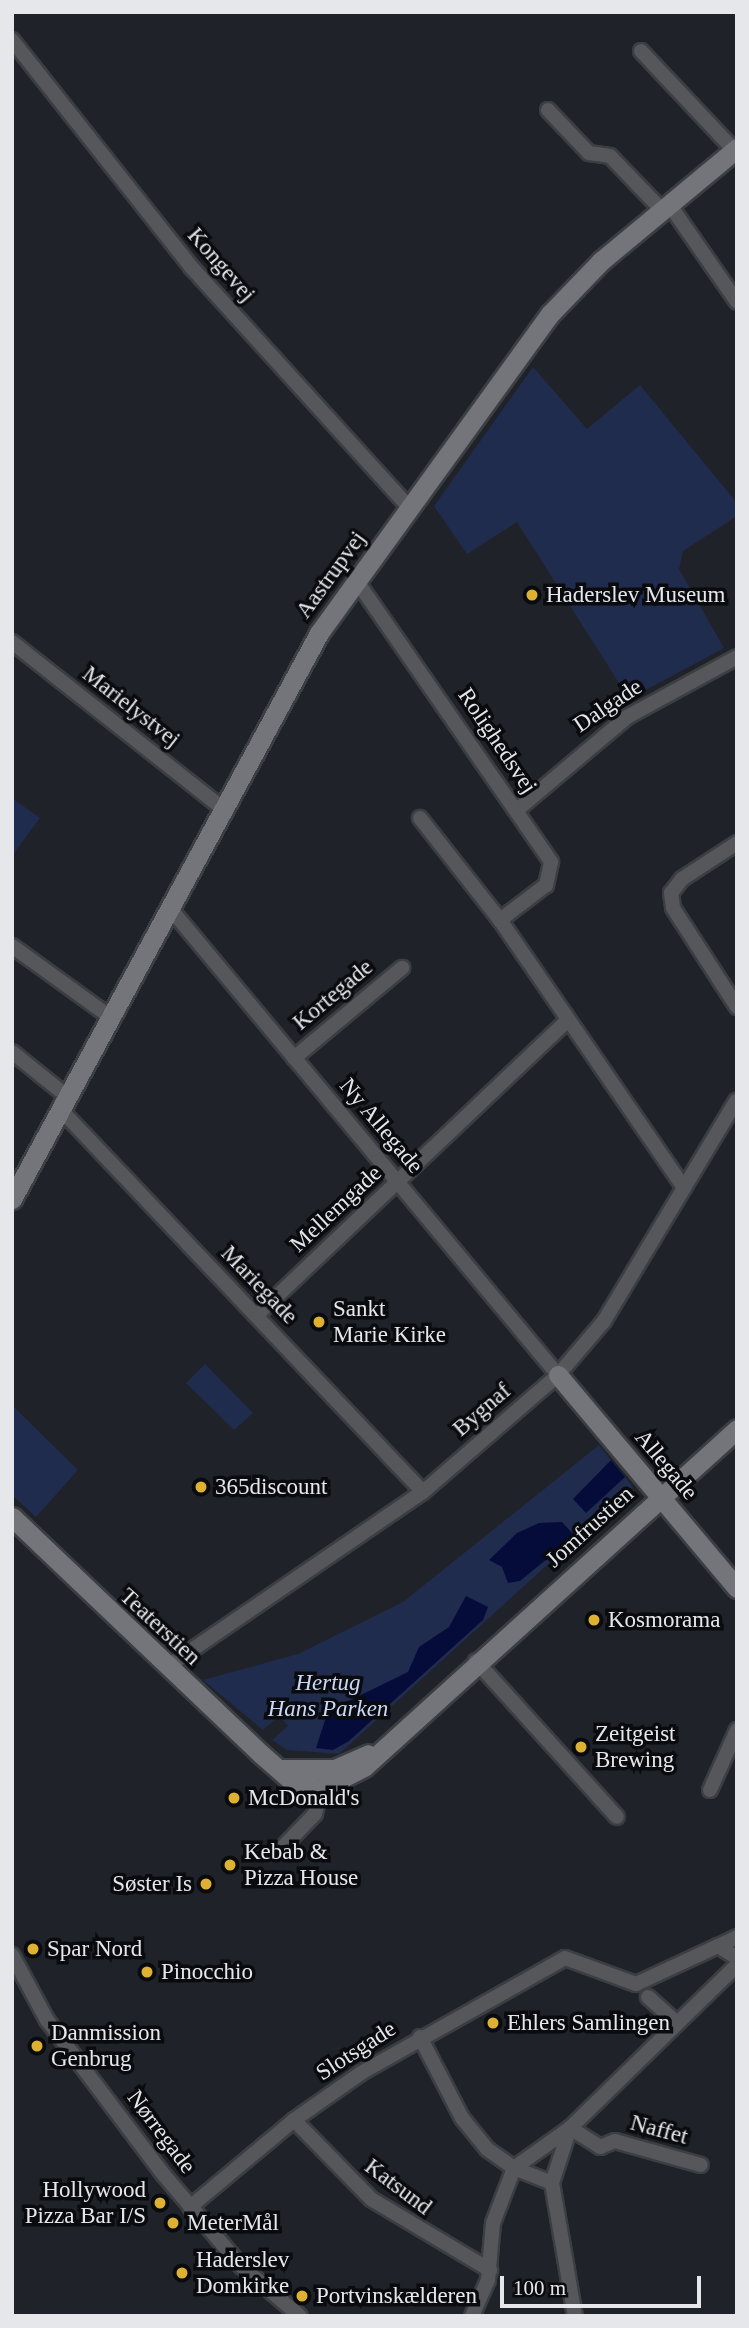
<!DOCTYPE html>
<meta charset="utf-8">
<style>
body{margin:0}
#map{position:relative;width:749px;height:2328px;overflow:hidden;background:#1f2228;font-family:"Times New Roman",serif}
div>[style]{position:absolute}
.green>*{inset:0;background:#202c4d}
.water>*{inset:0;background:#050c3a}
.roads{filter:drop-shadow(2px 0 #3b3e43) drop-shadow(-2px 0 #3b3e43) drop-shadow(0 2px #3b3e43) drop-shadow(0 -2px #3b3e43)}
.street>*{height:14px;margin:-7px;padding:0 7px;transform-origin:7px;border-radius:7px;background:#56575b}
.secondary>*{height:19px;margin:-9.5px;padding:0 9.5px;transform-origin:9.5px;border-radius:9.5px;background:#73757a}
.dots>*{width:19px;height:19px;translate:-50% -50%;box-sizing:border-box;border:4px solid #0a0b0e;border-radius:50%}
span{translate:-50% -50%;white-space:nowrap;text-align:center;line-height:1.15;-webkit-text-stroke:7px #0a0b0e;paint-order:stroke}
.street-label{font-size:23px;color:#e5e7eb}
.poi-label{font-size:23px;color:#e5e7eb}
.left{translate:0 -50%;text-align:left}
.right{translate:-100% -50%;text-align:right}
.park-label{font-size:23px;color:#cbd8f9;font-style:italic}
.frame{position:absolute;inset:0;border:14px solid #e5e7eb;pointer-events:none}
.scale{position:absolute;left:500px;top:2276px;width:201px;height:32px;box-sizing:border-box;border:4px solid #e5e7eb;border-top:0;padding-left:9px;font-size:21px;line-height:24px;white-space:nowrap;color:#e5e7eb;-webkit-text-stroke:5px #0a0b0e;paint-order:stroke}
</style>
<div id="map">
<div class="green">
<div style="clip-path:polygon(533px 367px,587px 429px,640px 385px,737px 503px,737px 516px,683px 551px,679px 569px,724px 648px,629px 699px,517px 522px,467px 554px,434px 506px)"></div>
<div style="clip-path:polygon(12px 798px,40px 818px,12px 856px)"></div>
<div style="clip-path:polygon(205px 1364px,253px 1413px,234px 1430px,186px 1383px)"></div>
<div style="clip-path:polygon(12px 1405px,78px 1470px,36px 1517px,12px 1495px)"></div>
<div style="clip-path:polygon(599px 1445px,633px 1487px,339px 1754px,287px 1750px,272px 1740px,288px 1726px,279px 1716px,263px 1730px,203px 1680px,298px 1654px,403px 1602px)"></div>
</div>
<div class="water">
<div style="clip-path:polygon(611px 1460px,625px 1477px,586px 1513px,573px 1499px)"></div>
<div style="clip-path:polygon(562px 1522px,573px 1534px,569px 1541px,520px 1581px,508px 1583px,502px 1567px,489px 1560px,517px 1533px,539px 1523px)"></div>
<div style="clip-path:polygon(466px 1596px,488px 1607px,483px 1620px,349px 1741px,333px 1750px,316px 1748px,328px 1711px,408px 1672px,419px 1647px,449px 1627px)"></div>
</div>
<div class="roads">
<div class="street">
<div style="left:12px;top:40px;width:290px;rotate:51.7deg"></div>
<div style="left:192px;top:268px;width:324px;rotate:47.8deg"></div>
<div style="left:641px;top:51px;width:136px;rotate:46.8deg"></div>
<div style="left:548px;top:110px;width:59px;rotate:46.4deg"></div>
<div style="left:589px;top:153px;width:21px;rotate:8deg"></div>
<div style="left:610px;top:156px;width:75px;rotate:46.1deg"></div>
<div style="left:669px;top:204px;width:119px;rotate:55.2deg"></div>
<div style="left:356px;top:580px;width:343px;rotate:55.3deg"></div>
<div style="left:551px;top:862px;width:24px;rotate:102deg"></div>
<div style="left:546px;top:885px;width:58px;rotate:142.7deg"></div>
<div style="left:500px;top:920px;width:325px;rotate:55.5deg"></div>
<div style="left:12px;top:642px;width:268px;rotate:38.3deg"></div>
<div style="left:517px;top:810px;width:144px;rotate:-40.2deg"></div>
<div style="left:627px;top:717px;width:125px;rotate:-28.6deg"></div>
<div style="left:420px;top:818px;width:130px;rotate:51.9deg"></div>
<div style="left:737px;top:843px;width:66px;rotate:146.8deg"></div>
<div style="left:682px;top:879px;width:18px;rotate:128deg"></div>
<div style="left:671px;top:893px;width:15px;rotate:82deg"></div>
<div style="left:673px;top:908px;width:118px;rotate:57.1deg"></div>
<div style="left:169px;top:907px;width:609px;rotate:50.27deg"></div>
<div style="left:12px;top:946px;width:121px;rotate:35.9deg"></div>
<div style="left:12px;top:1052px;width:72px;rotate:38.8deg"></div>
<div style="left:294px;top:1058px;width:141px;rotate:-39.8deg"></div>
<div style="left:61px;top:1110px;width:526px;rotate:46.54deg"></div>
<div style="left:257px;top:1315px;width:429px;rotate:-43.5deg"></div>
<div style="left:476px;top:1661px;width:210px;rotate:47.9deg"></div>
<div style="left:167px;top:1667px;width:310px;rotate:-34.4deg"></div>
<div style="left:423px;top:1492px;width:179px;rotate:-40.9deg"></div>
<div style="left:558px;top:1375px;width:71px;rotate:-49.6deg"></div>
<div style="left:604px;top:1321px;width:257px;rotate:-59deg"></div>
<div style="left:710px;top:1790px;width:66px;rotate:-65.8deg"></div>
<div style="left:283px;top:1847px;width:46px;rotate:-45.9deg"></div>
<div style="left:315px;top:1814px;width:26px;rotate:-77deg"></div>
<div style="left:718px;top:1946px;width:21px;rotate:-25deg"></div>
<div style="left:12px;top:1955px;width:74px;rotate:61.7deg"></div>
<div style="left:47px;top:2020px;width:194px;rotate:53deg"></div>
<div style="left:164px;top:2175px;width:119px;rotate:49.8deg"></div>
<div style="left:241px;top:2266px;width:77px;rotate:40.3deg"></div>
<div style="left:648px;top:1997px;width:39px;rotate:42deg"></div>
<div style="left:420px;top:2037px;width:91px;rotate:62.6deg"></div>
<div style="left:462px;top:2118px;width:40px;rotate:51deg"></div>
<div style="left:487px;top:2149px;width:33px;rotate:35deg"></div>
<div style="left:514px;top:2168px;width:41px;rotate:21.5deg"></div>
<div style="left:552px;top:2183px;width:58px;rotate:-71.9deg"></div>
<div style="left:570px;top:2128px;width:233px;rotate:-44.3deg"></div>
<div style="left:294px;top:2120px;width:110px;rotate:45.7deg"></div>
<div style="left:371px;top:2199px;width:139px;rotate:30.8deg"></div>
<div style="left:514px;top:2168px;width:69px;rotate:-35.5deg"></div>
<div style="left:570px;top:2128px;width:36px;rotate:32deg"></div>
<div style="left:600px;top:2147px;width:16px;rotate:-22deg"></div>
<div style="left:615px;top:2141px;width:89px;rotate:15.6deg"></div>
<div style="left:552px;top:2183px;width:135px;rotate:80.2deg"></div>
<div style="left:190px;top:2207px;width:136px;rotate:-39.9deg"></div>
<div style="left:294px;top:2120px;width:82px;rotate:-35deg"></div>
<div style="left:361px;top:2073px;width:234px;rotate:-29.4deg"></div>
<div style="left:565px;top:1958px;width:76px;rotate:20.1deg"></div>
<div style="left:636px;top:1984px;width:90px;rotate:-24.9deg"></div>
<div style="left:718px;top:1946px;width:22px;rotate:32deg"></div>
<div style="left:472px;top:2316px;width:39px;rotate:-66deg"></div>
<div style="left:488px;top:2280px;width:57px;rotate:-85deg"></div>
<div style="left:493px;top:2223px;width:59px;rotate:-69.1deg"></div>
</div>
<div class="secondary">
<div style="left:12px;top:1199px;width:644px;rotate:-61.52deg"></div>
<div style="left:319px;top:633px;width:394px;rotate:-54.1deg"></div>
<div style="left:550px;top:314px;width:74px;rotate:-46.1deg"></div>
<div style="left:601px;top:261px;width:177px;rotate:-39.7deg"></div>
<div style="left:558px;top:1375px;width:278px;rotate:50deg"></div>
<div style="left:12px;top:1517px;width:344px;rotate:43.6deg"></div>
<div style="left:261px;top:1754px;width:43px;rotate:41.2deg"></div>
<div style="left:293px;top:1782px;width:29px;rotate:14deg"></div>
<div style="left:321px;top:1789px;width:48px;rotate:-27.1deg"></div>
<div style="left:364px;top:1767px;width:503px;rotate:-42.18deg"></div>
<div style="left:279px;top:1769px;width:56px"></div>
<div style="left:335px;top:1769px;width:36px;rotate:-24deg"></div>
</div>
</div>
<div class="dots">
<div style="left:532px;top:595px;background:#deb133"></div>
<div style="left:319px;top:1322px;background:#deb133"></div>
<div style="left:201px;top:1487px;background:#deb133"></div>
<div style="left:594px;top:1620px;background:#deb133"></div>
<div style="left:581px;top:1747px;background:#deb133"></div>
<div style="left:234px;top:1798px;background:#deb133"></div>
<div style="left:230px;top:1865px;background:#deb133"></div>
<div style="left:206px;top:1884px;background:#deb133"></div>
<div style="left:33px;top:1949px;background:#deb133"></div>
<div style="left:147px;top:1972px;background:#deb133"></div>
<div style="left:493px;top:2023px;background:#deb133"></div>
<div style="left:37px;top:2046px;background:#deb133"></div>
<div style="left:160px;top:2203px;background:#deb133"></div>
<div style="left:173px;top:2223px;background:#deb133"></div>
<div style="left:182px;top:2273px;background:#deb133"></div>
<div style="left:302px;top:2296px;background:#deb133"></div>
</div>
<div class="street-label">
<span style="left:221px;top:265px;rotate:49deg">Kongevej</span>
<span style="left:331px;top:575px;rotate:-54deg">Aastrupvej</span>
<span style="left:608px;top:706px;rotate:-34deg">Dalgade</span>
<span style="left:131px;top:707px;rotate:38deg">Marielystvej</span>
<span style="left:497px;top:741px;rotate:56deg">Rolighedsvej</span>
<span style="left:333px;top:995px;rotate:-40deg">Kortegade</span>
<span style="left:381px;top:1126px;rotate:50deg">Ny Allegade</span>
<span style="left:336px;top:1209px;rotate:-43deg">Mellemgade</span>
<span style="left:259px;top:1285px;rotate:46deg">Mariegade</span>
<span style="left:482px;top:1410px;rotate:-41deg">Bygnaf</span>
<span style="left:666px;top:1465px;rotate:50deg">Allegade</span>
<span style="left:590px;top:1527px;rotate:-42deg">Jomfrustien</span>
<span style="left:160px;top:1627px;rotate:43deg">Teaterstien</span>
<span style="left:356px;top:2051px;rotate:-33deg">Slotsgade</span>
<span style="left:659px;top:2130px;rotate:15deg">Naffet</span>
<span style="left:161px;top:2132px;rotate:53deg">Nørregade</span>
<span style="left:398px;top:2187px;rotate:37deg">Katsund</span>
</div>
<div class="poi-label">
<span class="left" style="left:546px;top:595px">Haderslev Museum</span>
<span class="left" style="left:333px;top:1322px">Sankt<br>Marie Kirke</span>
<span class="left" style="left:215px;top:1487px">365discount</span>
<span class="left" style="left:608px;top:1620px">Kosmorama</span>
<span class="left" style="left:595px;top:1747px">Zeitgeist<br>Brewing</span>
<span class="left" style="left:248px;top:1798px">McDonald's</span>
<span class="left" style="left:244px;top:1865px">Kebab &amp;<br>Pizza House</span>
<span class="right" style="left:192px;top:1884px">Søster Is</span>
<span class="left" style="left:47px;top:1949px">Spar Nord</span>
<span class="left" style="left:161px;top:1972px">Pinocchio</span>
<span class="left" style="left:507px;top:2023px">Ehlers Samlingen</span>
<span class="left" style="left:51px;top:2046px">Danmission<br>Genbrug</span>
<span class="right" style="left:146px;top:2203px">Hollywood<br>Pizza Bar I/S</span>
<span class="left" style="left:187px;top:2223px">MeterMål</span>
<span class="left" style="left:196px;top:2273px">Haderslev<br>Domkirke</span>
<span class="left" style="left:316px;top:2296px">Portvinskælderen</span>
</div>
<div class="park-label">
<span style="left:328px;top:1696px">Hertug<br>Hans Parken</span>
</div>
<div class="frame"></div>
<div class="scale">100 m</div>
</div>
